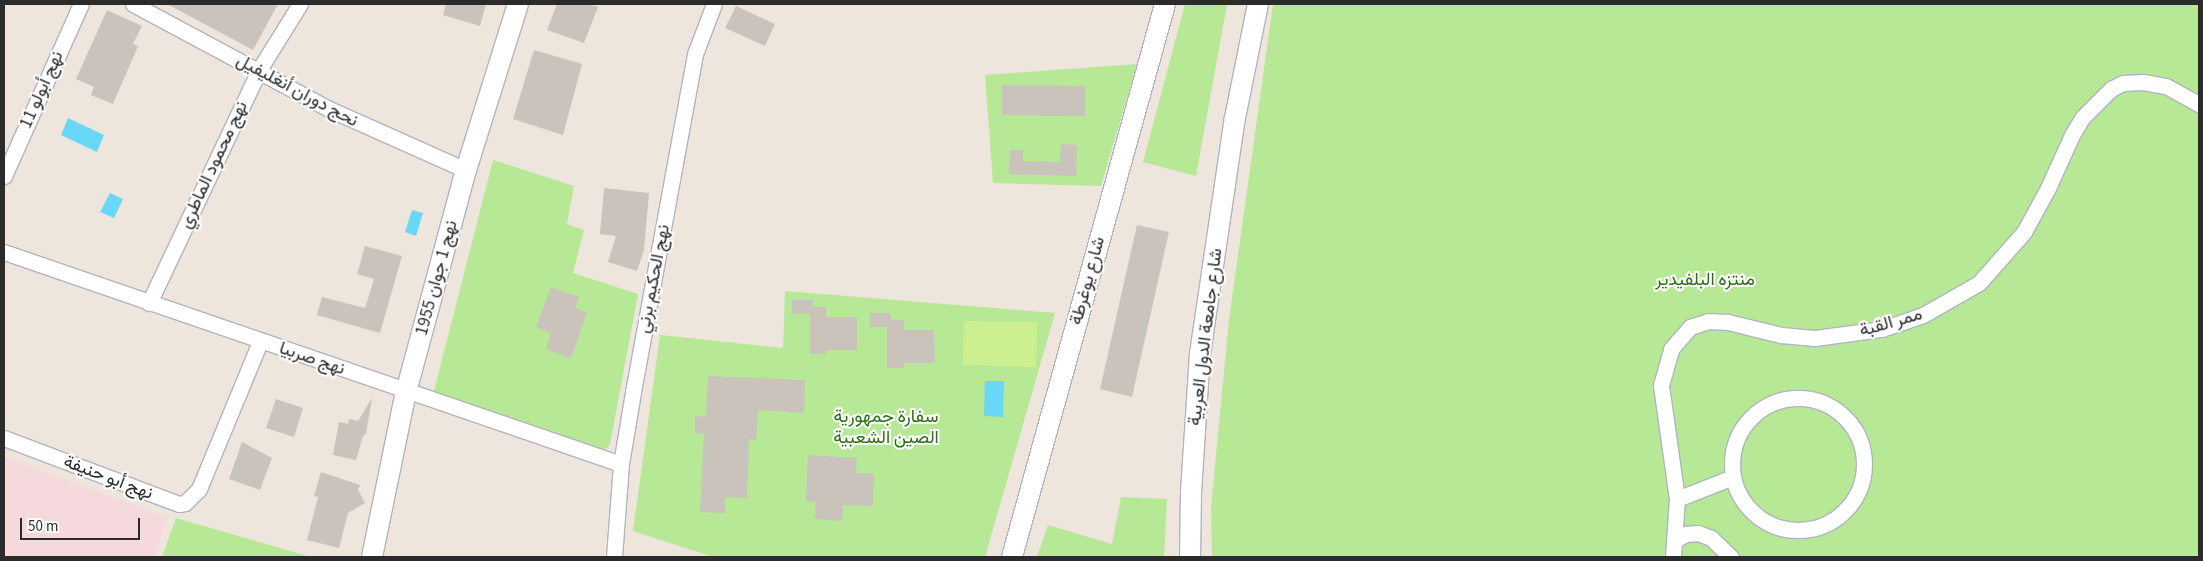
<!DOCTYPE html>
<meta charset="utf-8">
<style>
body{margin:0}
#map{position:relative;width:2203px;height:561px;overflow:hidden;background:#eee6dd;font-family:"Source Sans 3",Vazirmatn,sans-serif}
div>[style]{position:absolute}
.medical>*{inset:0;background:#f5d9dc}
.green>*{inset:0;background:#b6e895}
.pitch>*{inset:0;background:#ccf090}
.water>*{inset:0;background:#69d8f7}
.building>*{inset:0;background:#c9c3bc}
.roads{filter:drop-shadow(1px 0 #b1b4c0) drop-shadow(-1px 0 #b1b4c0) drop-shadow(0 1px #b1b4c0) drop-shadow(0 -1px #b1b4c0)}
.street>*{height:15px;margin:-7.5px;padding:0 7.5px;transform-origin:7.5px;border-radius:7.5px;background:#fff}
.street>.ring{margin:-7.5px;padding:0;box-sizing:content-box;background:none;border:15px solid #fff;border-radius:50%}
.secondary>*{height:20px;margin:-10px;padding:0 10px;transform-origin:10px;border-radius:10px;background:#fff}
span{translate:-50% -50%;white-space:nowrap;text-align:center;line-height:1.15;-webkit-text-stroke:4px #fff;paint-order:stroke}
.street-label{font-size:18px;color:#2b2b2b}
.park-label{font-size:18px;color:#2c6e15}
.frame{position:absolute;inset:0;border:5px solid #2b2b2b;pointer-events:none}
.scale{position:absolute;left:20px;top:518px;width:120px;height:22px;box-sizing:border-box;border:2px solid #2b2b2b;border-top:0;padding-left:6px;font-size:15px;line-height:18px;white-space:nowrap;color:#2b2b2b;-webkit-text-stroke:4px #fff;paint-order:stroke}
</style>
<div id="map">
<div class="medical">
<div style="clip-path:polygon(4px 456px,168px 518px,153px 557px,4px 557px)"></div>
</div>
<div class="green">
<div style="clip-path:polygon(1185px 4px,1227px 4px,1196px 176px,1143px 162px)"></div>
<div style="clip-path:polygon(1273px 4px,2199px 4px,2199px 557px,1212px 557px,1211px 507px,1229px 320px)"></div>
<div style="clip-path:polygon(1137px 64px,1101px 186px,993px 183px,985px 75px)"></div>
<div style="clip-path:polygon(493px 160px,574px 186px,567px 224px,584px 230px,573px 273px,638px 294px,610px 444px,605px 450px,599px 450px,434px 391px)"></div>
<div style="clip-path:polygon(785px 291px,1055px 313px,985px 557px,713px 557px,633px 531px,660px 335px,783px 348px)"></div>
<div style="clip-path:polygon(1121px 497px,1167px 499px,1164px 557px,1037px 557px,1048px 525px,1112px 544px)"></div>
<div style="clip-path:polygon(176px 518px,311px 557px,162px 557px)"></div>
</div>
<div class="pitch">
<div style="clip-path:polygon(964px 321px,1037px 322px,1036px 367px,963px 365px)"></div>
</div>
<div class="water">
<div style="clip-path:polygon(68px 118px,104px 135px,97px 152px,61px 135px)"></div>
<div style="clip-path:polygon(110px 193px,123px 199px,114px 218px,100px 212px)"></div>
<div style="clip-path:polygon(412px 210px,423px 213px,416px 236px,405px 232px)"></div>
<div style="clip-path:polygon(985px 381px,1004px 381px,1003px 417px,984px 416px)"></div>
</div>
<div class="building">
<div style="clip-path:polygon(167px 4px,278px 4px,253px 50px)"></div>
<div style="clip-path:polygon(446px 4px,486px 4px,480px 26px,443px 15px)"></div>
<div style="clip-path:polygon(557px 4px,588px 4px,598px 7px,584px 43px,547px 30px)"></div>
<div style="clip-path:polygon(736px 6px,775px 24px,765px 46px,725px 28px)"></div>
<div style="clip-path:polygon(107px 10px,142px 26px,133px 44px,138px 46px,113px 104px,91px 95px,94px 87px,76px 79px)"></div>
<div style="clip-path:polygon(534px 50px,582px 64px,563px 135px,513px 119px)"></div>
<div style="clip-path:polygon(1002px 85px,1085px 86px,1085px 116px,1002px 115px)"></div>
<div style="clip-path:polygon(1061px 144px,1077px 145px,1076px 176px,1009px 174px,1010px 150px,1023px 150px,1023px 161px,1060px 162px)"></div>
<div style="clip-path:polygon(604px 188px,649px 193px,644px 250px,637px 271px,608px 262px,616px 236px,600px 234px)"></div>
<div style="clip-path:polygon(1137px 225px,1169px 232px,1132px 397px,1100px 389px)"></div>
<div style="clip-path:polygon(365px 246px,402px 256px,380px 333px,317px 315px,322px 297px,365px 308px,374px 279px,357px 274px)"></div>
<div style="clip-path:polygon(551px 287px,579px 297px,575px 308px,587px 312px,571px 359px,546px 349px,551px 333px,536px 327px)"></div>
<div style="clip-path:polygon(792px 300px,813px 300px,813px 307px,826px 307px,826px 317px,857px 317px,857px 350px,826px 350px,826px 354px,810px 354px,810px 314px,792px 314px)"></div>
<div style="clip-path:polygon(870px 313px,891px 313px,891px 320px,904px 320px,904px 330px,934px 330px,935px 363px,904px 363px,904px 368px,887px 368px,887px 327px,870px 327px)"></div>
<div style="clip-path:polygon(708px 376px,805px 380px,804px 413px,758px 410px,756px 440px,749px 439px,747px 498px,725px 497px,725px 513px,700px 512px,704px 434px,695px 433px,695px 416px,706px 417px)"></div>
<div style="clip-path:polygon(372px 398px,366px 434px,363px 436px,356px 460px,333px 455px,339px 422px,348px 424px,349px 419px,358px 421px)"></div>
<div style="clip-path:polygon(276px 399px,303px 408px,294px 437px,266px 428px)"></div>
<div style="clip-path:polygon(242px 442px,272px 458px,260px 490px,229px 479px)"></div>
<div style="clip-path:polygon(808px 455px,857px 458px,856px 473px,874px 474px,873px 506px,843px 505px,842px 521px,815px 519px,816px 502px,806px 501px)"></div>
<div style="clip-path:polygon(321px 472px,360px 485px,358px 490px,365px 503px,348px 513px,339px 548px,307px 540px,318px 497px,314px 496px)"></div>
</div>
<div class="roads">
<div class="street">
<div style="left:133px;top:4px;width:222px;rotate:28.2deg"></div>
<div style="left:329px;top:109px;width:150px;rotate:24deg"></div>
<div style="left:4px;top:176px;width:188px;rotate:-65.9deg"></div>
<div style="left:4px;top:252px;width:652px;rotate:18.96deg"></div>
<div style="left:149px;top:303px;width:258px;rotate:-64.7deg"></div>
<div style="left:259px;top:70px;width:78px;rotate:-58.2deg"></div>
<div class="ring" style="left:1732px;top:398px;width:117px;height:117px"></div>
<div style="left:4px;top:438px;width:187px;rotate:20.7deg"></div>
<div style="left:179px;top:504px;width:6px;rotate:-9deg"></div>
<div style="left:185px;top:503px;width:20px;rotate:-45deg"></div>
<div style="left:199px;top:489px;width:159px;rotate:-67.5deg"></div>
<div style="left:1677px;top:499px;width:60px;rotate:-21.4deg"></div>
<div style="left:1675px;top:540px;width:13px;rotate:-29deg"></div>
<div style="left:1686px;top:534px;width:12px;rotate:-5deg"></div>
<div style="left:1698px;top:533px;width:14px;rotate:21deg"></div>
<div style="left:1711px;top:538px;width:28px;rotate:44deg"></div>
<div style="left:614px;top:557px;width:93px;rotate:-85.7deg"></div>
<div style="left:621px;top:464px;width:73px;rotate:-80.5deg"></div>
<div style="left:633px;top:392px;width:344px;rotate:-79.6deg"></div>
<div style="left:695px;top:54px;width:53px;rotate:-69.2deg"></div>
<div style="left:1673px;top:557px;width:58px;rotate:-86.1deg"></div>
<div style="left:1677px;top:499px;width:115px;rotate:-98deg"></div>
<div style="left:1661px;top:385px;width:37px;rotate:-74deg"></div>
<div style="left:1671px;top:349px;width:29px;rotate:-49deg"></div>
<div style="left:1690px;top:327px;width:19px;rotate:-18deg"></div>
<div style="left:1708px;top:321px;width:20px;rotate:3deg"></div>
<div style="left:1728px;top:322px;width:55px;rotate:13.8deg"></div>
<div style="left:1781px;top:335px;width:34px;rotate:5deg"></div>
<div style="left:1815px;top:338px;width:68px;rotate:-7.7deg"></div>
<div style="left:1882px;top:329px;width:43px;rotate:-18.9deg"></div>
<div style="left:1923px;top:315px;width:64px;rotate:-29.7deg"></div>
<div style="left:1979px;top:283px;width:68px;rotate:-48.6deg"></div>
<div style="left:2024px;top:232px;width:50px;rotate:-61.4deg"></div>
<div style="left:2048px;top:188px;width:58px;rotate:-65.6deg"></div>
<div style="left:2072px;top:135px;width:21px;rotate:-59deg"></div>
<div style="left:2083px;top:117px;width:40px;rotate:-45deg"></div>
<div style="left:2111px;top:89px;width:13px;rotate:-27deg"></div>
<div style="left:2123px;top:83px;width:20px;rotate:-3deg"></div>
<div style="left:2143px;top:82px;width:23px;rotate:10deg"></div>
<div style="left:2166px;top:86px;width:38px;rotate:29deg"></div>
</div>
<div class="secondary">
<div style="left:372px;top:557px;width:168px;rotate:-78.4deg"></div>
<div style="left:406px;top:392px;width:230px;rotate:-74.9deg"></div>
<div style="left:466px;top:170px;width:174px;rotate:-72.6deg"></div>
<div style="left:1012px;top:557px;width:574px;rotate:-74.53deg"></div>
<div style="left:1190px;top:557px;width:65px;rotate:-89.1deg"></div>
<div style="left:1191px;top:492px;width:138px;rotate:-86.3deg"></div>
<div style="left:1200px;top:354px;width:239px;rotate:-81.6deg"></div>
<div style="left:1235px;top:118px;width:116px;rotate:-78.6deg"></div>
</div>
</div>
<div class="street-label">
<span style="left:42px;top:90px;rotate:-66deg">نهج أبولو 11</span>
<span style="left:297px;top:91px;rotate:28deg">نحج دوران أنغليفيل</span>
<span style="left:214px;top:165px;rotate:-65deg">نهج محمود الماطري</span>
<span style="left:437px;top:278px;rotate:-75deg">نهج 1 جوان 1955</span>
<span style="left:654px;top:279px;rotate:-79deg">نهج الحكيم برني</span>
<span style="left:1088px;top:281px;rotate:-75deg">شارع يوغرطة</span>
<span style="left:1891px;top:323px;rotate:-16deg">ممر القبة</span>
<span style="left:1206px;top:337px;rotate:-83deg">شارع جامعة الدول العربية</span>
<span style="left:312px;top:359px;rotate:19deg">نهج صربيا</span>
<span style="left:108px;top:478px;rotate:21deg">نهج أبو حنيفة</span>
</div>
<div class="park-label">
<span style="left:1705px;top:280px">منتزه البلفيدير</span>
<span style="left:886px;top:428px">سفارة جمهورية<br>الصين الشعبية</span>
</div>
<div class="frame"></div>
<div class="scale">50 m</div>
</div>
